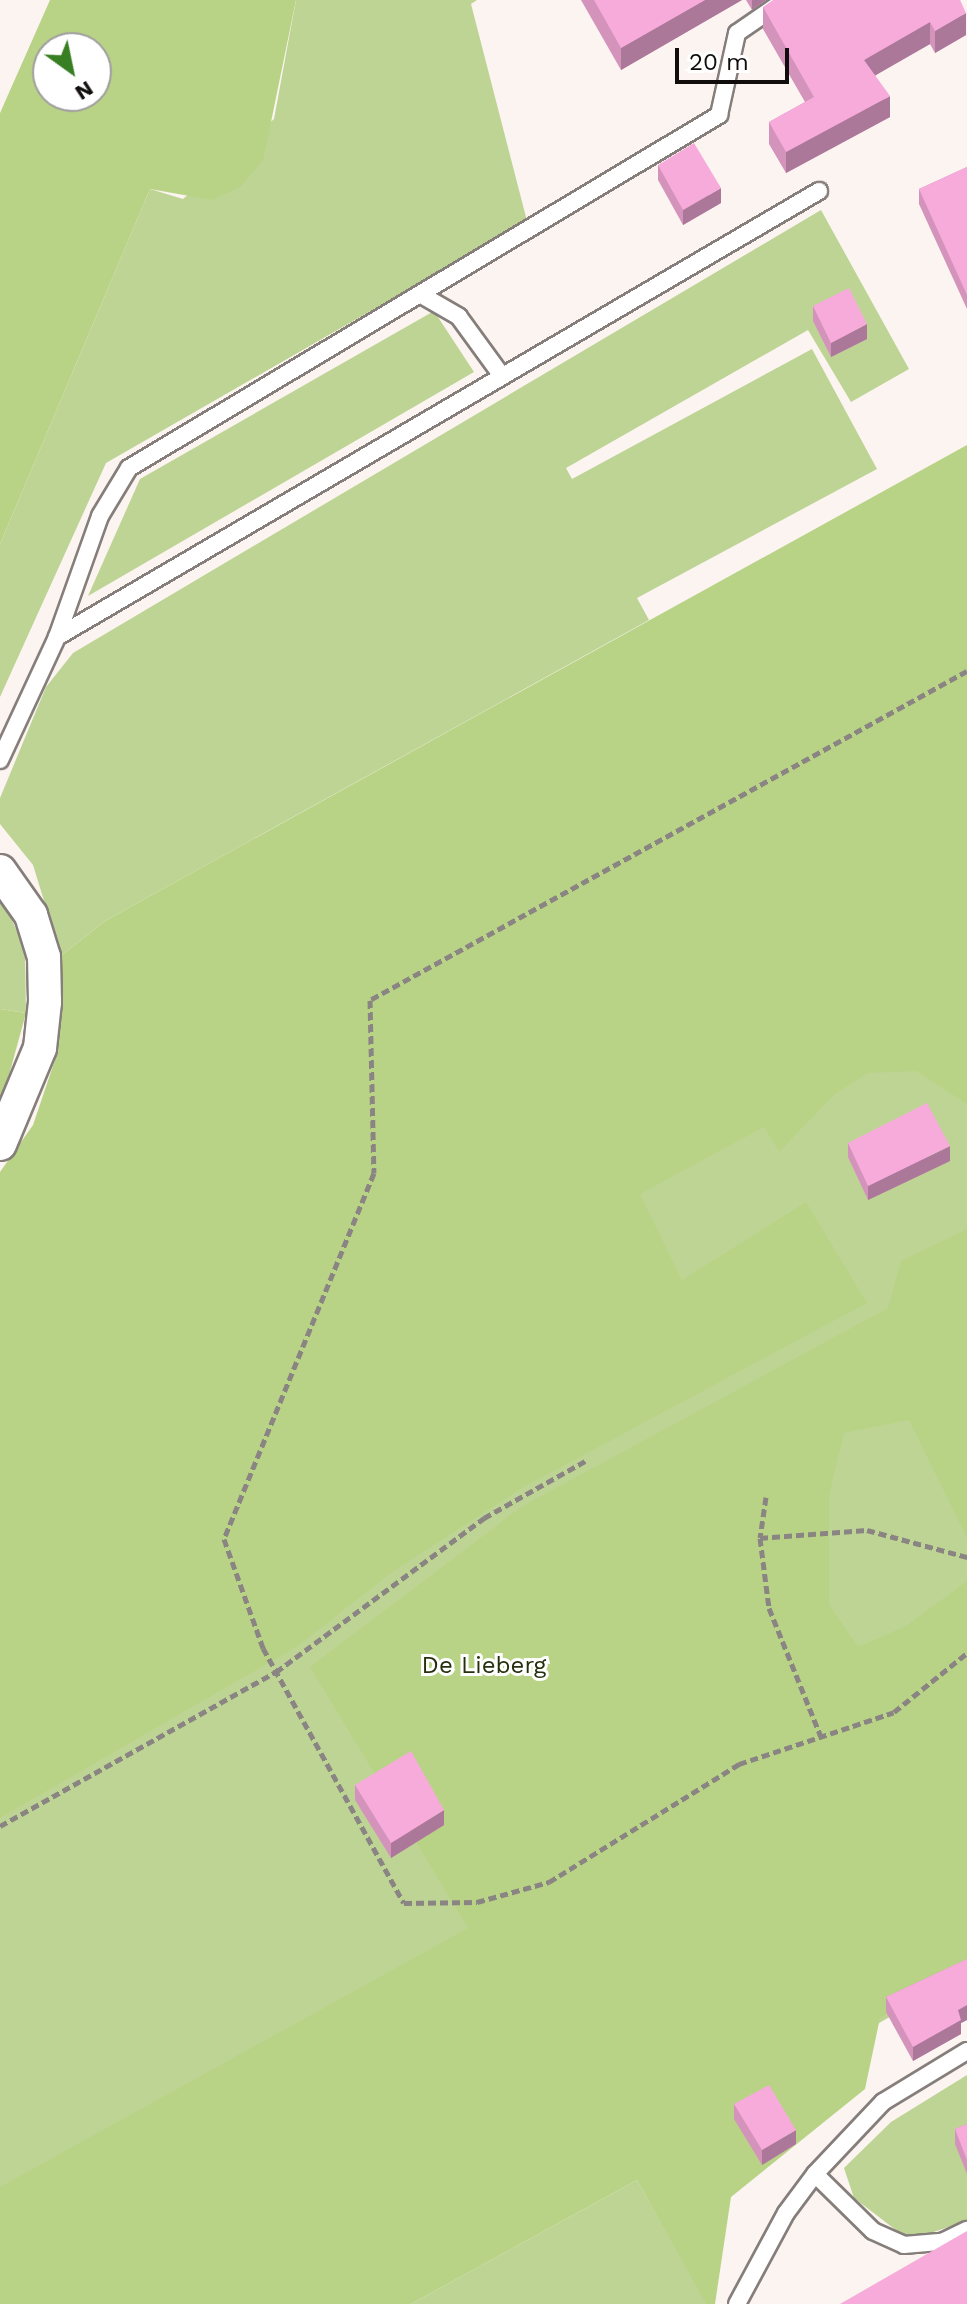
<!DOCTYPE html>
<style>
body{margin:0}
#map{position:relative;width:967px;height:2304px;overflow:hidden;background:#fbf4f0;font-family:"Work Sans",sans-serif}
div>[style]{position:absolute}
.green>*{inset:0;background:#bed494}
.forest>*{inset:0;background:#b9d386}
.path>*{height:5px;margin-top:-2.5px;transform-origin:0;background:repeating-linear-gradient(90deg,#8a8583 0 8px,transparent 0 12px)}
.roads{filter:drop-shadow(2px 0 #857e7b) drop-shadow(-2px 0 #857e7b) drop-shadow(0 2px #857e7b) drop-shadow(0 -2px #857e7b)}
.lane>*{height:16px;margin:-8px;padding:0 8px;transform-origin:8px;border-radius:8px;background:#fff}
.street>*{height:32px;margin:-16px;padding:0 16px;transform-origin:16px;border-radius:16px;background:#fff}
.wall>*{inset:0;background:#d493bb}
.shaded-wall>*{inset:0;background:#ac7899}
.building>*{inset:0;background:#f6abda}
span{translate:-50% -50%;white-space:nowrap;text-align:center;line-height:1.15;-webkit-text-stroke:6px #fff;paint-order:stroke}
.park-label{font-size:24px;color:#26300f}
.north{position:absolute;left:32px;top:32px;width:80px;height:80px;box-sizing:border-box;background:#fff;border:2px solid #9f9e9e;border-radius:50%;rotate:147deg;font-size:22px;font-weight:700;line-height:32px;text-align:center;color:#100d0c}
.north::after{content:'';display:block;margin:auto;width:28px;height:36px;background:#387e23;clip-path:polygon(50% 0,100% 100%,50% 72%,0 100%)}
.scale{position:absolute;left:675px;top:48px;width:114px;height:36px;box-sizing:border-box;border:4px solid #100d0c;border-top:0;padding-left:10px;font-size:24px;line-height:28px;white-space:nowrap;color:#100d0c;-webkit-text-stroke:6px #fff;paint-order:stroke}
</style>
<div id="map">
<div class="green">
<div style="clip-path:polygon(296px 0,477px 0,471px 4px,527px 221px,106px 463px,0 697px,0 544px,150px 189px,183px 199px,274px 119px)"></div>
<div style="clip-path:polygon(821px 210px,909px 369px,851px 402px,808px 330px,566px 468px,572px 479px,812px 349px,877px 469px,637px 598px,649px 620px,105px 921px,61px 956px,33px 865px,0 824px,0 798px,46px 687px,73px 653px)"></div>
<div style="clip-path:polygon(434px 311px,474px 372px,88px 596px,140px 479px)"></div>
<div style="clip-path:polygon(967px 525px,967px 1973px,385px 2304px,0 2304px,0 1358px)"></div>
<div style="clip-path:polygon(0 893px,25px 950px,26px 1013px,0 1009px)"></div>
<div style="clip-path:polygon(967px 2075px,967px 2221px,909px 2240px,854px 2198px,844px 2168px,891px 2122px)"></div>
<div style="clip-path:polygon(637px 2180px,707px 2304px,411px 2304px)"></div>
</div>
<div class="forest">
<div style="clip-path:polygon(evenodd,50px 0,296px 0,263px 161px,240px 187px,212px 200px,150px 189px,0 544px,0 113px,50px 0,48px 48px,96px 48px,96px 96px,48px 96px,48px 48px)"></div>
<div style="clip-path:polygon(967px 445px,967px 1104px,916px 1071px,868px 1073px,835px 1094px,779px 1152px,764px 1127px,640px 1194px,682px 1280px,806px 1202px,867px 1303px,522px 1488px,391px 1573px,298px 1646px,0 1818px,0 1172px,33px 1125px,55px 1060px,61px 956px,105px 921px)"></div>
<div style="clip-path:polygon(0 1009px,26px 1013px,0 1108px)"></div>
<div style="clip-path:polygon(967px 1229px,967px 1538px,909px 1420px,844px 1433px,829px 1496px,829px 1604px,858px 1647px,906px 1626px,967px 1581px,967px 1965px,880px 2018px,865px 2089px,731px 2197px,715px 2304px,706px 2304px,637px 2180px,411px 2304px,0 2304px,0 2187px,468px 1928px,310px 1667px,521px 1507px,888px 1308px,901px 1261px)"></div>
</div>
<div class="path">
<div style="left:967px;top:671px;width:682px;rotate:151.14deg"></div>
<div style="left:370px;top:1000px;width:173px;rotate:88.7deg"></div>
<div style="left:374px;top:1173px;width:396px;rotate:112.3deg"></div>
<div style="left:224px;top:1539px;width:116px;rotate:70.3deg"></div>
<div style="left:263px;top:1648px;width:291px;rotate:61.1deg"></div>
<div style="left:404px;top:1903px;width:73px;rotate:-0.8deg"></div>
<div style="left:477px;top:1902px;width:75px;rotate:-15.5deg"></div>
<div style="left:549px;top:1882px;width:224px;rotate:-31.8deg"></div>
<div style="left:739px;top:1764px;width:163px;rotate:-18.5deg"></div>
<div style="left:894px;top:1712px;width:94px;rotate:-38.9deg"></div>
<div style="left:766px;top:1497px;width:41px;rotate:98.3deg"></div>
<div style="left:760px;top:1538px;width:71px;rotate:82.7deg"></div>
<div style="left:769px;top:1608px;width:141px;rotate:68deg"></div>
<div style="left:760px;top:1538px;width:107px;rotate:-4.3deg"></div>
<div style="left:867px;top:1530px;width:104px;rotate:15.1deg"></div>
<div style="left:0;top:1826px;width:316px;rotate:-29.2deg"></div>
<div style="left:276px;top:1672px;width:259px;rotate:-36.5deg"></div>
<div style="left:484px;top:1518px;width:118px;rotate:-29.4deg"></div>
</div>
<div class="roads">
<div class="lane">
<div style="left:425px;top:297px;width:39px;rotate:30deg"></div>
<div style="left:459px;top:317px;width:73px;rotate:53.9deg"></div>
<div style="left:57px;top:637px;width:128px;rotate:-70.4deg"></div>
<div style="left:100px;top:516px;width:56px;rotate:-58.9deg"></div>
<div style="left:129px;top:468px;width:688px;rotate:-30.89deg"></div>
<div style="left:719px;top:115px;width:84px;rotate:-77.6deg"></div>
<div style="left:737px;top:33px;width:58px;rotate:-34.5deg"></div>
<div style="left:0;top:760px;width:136px;rotate:-65.1deg"></div>
<div style="left:57px;top:637px;width:883px;rotate:-30.34deg"></div>
<div style="left:815px;top:2174px;width:81px;rotate:44.5deg"></div>
<div style="left:873px;top:2231px;width:34px;rotate:24deg"></div>
<div style="left:904px;top:2245px;width:38px;rotate:-5deg"></div>
<div style="left:942px;top:2242px;width:28px;rotate:-26deg"></div>
<div style="left:737px;top:2304px;width:103px;rotate:-61.7deg"></div>
<div style="left:786px;top:2213px;width:49px;rotate:-53.4deg"></div>
<div style="left:815px;top:2174px;width:99px;rotate:-46.6deg"></div>
<div style="left:883px;top:2102px;width:98px;rotate:-31.3deg"></div>
</div>
<div class="street">
<div style="left:0;top:871px;width:54px;rotate:54.8deg"></div>
<div style="left:31px;top:915px;width:44px;rotate:72.8deg"></div>
<div style="left:44px;top:957px;width:45px;rotate:88.7deg"></div>
<div style="left:45px;top:1002px;width:46px;rotate:96.2deg"></div>
<div style="left:40px;top:1048px;width:104px;rotate:112.6deg"></div>
</div>
</div>
<div class="wall">
<div style="clip-path:polygon(581px 0,742px 0,621px 70px)"></div>
<div style="clip-path:polygon(746px 0,766px 0,752px 10px)"></div>
<div style="clip-path:polygon(960px 0,966px 35px,935px 53px,930px 44px,875px 75px,890px 117px,786px 173px,769px 144px,769px 122px,805px 102px,763px 29px,763px 7px)"></div>
<div style="clip-path:polygon(658px 165px,721px 203px,683px 225px,658px 180px)"></div>
<div style="clip-path:polygon(967px 167px,967px 309px,919px 204px,919px 189px)"></div>
<div style="clip-path:polygon(813px 306px,867px 339px,831px 357px,813px 321px)"></div>
<div style="clip-path:polygon(848px 1143px,950px 1161px,868px 1200px,848px 1157px)"></div>
<div style="clip-path:polygon(355px 1785px,444px 1825px,391px 1858px,355px 1800px)"></div>
<div style="clip-path:polygon(967px 1959px,967px 2020px,961px 2023px,961px 2034px,913px 2061px,886px 2012px,886px 1997px)"></div>
<div style="clip-path:polygon(734px 2104px,796px 2144px,762px 2165px,734px 2119px)"></div>
<div style="clip-path:polygon(967px 2124px,967px 2174px,955px 2144px,955px 2129px)"></div>
</div>
<div class="shaded-wall">
<div style="clip-path:polygon(705px 0,742px 0,621px 70px,621px 48px)"></div>
<div style="clip-path:polygon(752px 0,766px 0,752px 10px)"></div>
<div style="clip-path:polygon(966px 13px,966px 35px,935px 53px,935px 31px)"></div>
<div style="clip-path:polygon(930px 22px,930px 44px,864px 82px,864px 60px)"></div>
<div style="clip-path:polygon(890px 96px,890px 117px,786px 173px,786px 152px)"></div>
<div style="clip-path:polygon(721px 188px,721px 203px,683px 225px,683px 210px)"></div>
<div style="clip-path:polygon(867px 324px,867px 339px,831px 357px,831px 343px)"></div>
<div style="clip-path:polygon(950px 1146px,950px 1161px,868px 1200px,868px 1186px)"></div>
<div style="clip-path:polygon(444px 1810px,444px 1825px,391px 1858px,391px 1843px)"></div>
<div style="clip-path:polygon(967px 2005px,967px 2020px,961px 2023px,961px 2034px,913px 2061px,913px 2047px,958px 2010px)"></div>
<div style="clip-path:polygon(796px 2130px,796px 2144px,762px 2165px,762px 2150px)"></div>
</div>
<div class="building">
<div style="clip-path:polygon(594px 0,705px 0,621px 48px)"></div>
<div style="clip-path:polygon(773px 0,960px 0,966px 13px,935px 31px,930px 22px,864px 60px,890px 96px,786px 152px,769px 122px,814px 97px,763px 7px)"></div>
<div style="clip-path:polygon(694px 143px,721px 188px,683px 210px,658px 165px)"></div>
<div style="clip-path:polygon(967px 167px,967px 295px,919px 189px)"></div>
<div style="clip-path:polygon(849px 288px,867px 324px,831px 343px,813px 306px)"></div>
<div style="clip-path:polygon(927px 1103px,950px 1146px,868px 1186px,848px 1143px)"></div>
<div style="clip-path:polygon(411px 1751px,444px 1810px,391px 1843px,355px 1785px)"></div>
<div style="clip-path:polygon(967px 1959px,967px 2005px,958px 2010px,961px 2020px,913px 2047px,886px 1997px)"></div>
<div style="clip-path:polygon(769px 2085px,796px 2130px,762px 2150px,734px 2104px)"></div>
<div style="clip-path:polygon(967px 2124px,967px 2160px,955px 2129px)"></div>
<div style="clip-path:polygon(967px 2231px,967px 2304px,840px 2304px)"></div>
</div>
<div class="park-label">
<span style="left:484px;top:1666px">De Lieberg</span>
</div>
<div class="north">N</div>
<div class="scale">20 m</div>
</div>
